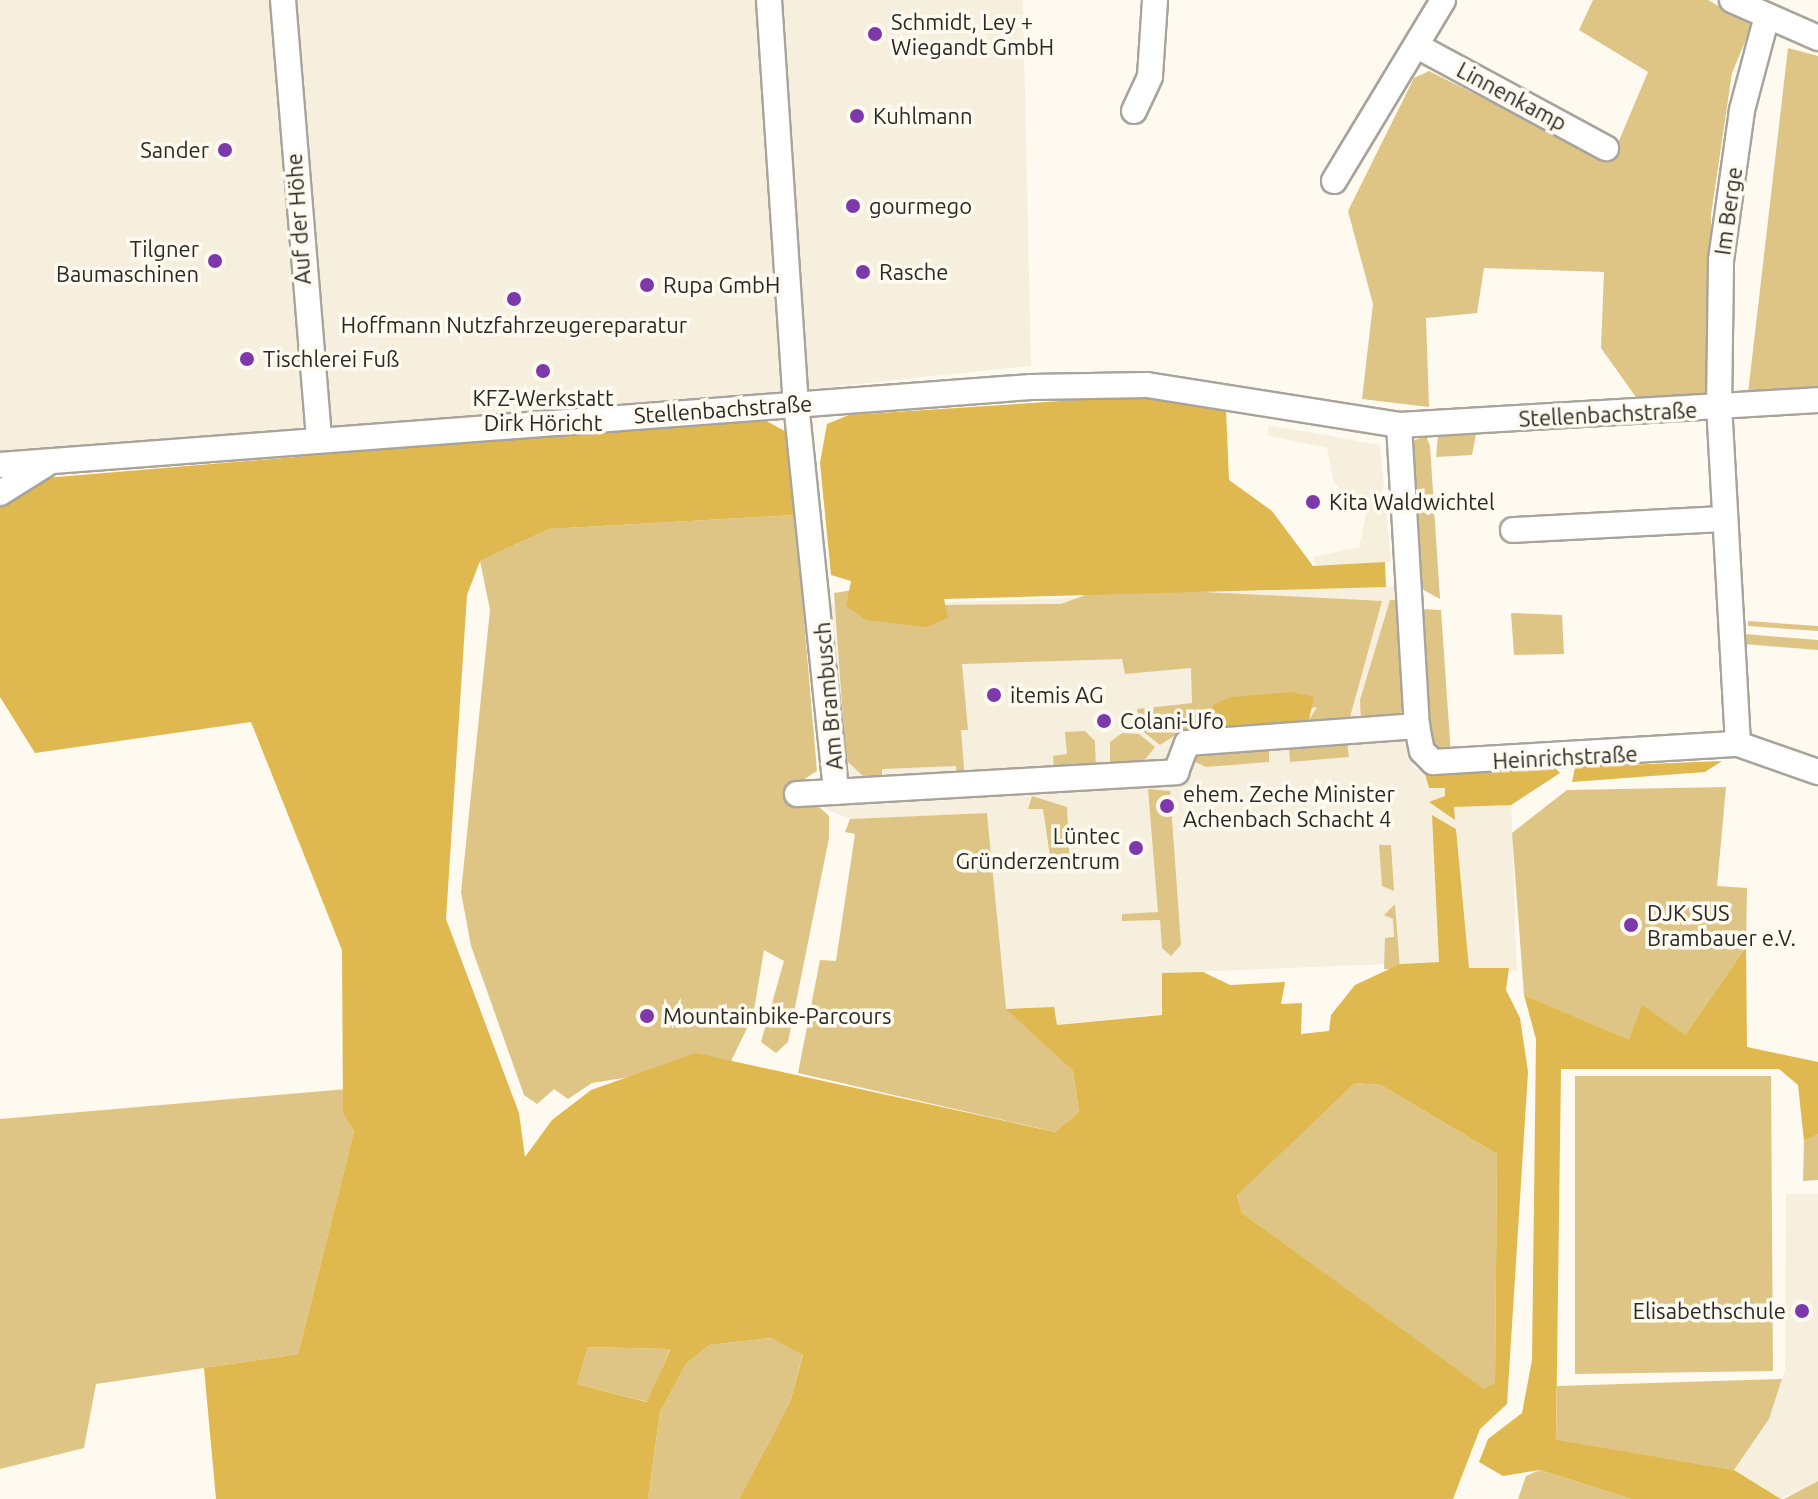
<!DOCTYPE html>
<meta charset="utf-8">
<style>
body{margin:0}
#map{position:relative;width:1818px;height:1499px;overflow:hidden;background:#fefaf0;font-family:Ubuntu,sans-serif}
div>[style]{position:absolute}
.built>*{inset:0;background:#f6efde}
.green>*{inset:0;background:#dfc585}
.forest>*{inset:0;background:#dfb850}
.roads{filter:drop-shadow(2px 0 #a8a49b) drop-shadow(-2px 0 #a8a49b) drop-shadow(0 2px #a8a49b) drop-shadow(0 -2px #a8a49b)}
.minor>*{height:24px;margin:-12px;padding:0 12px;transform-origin:12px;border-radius:12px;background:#fff}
.dots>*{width:22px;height:22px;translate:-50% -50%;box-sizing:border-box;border:4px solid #fefaf0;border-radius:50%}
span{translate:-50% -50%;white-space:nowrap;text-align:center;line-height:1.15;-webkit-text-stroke:7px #fefaf0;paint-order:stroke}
.poi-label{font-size:22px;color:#2a2925}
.left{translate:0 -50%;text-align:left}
.right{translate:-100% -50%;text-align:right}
.street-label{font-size:22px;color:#2a2925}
</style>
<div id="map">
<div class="built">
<div style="clip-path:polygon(0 0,1023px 0,1031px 366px,0 473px)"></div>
<div style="clip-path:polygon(1269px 425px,1380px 445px,1391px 562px,1314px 567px,1313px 557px,1359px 547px,1366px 515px,1334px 483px,1327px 448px,1267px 435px)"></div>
<div style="clip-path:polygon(1401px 586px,1414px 769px,1510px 770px,1517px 971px,1469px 968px,1456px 829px,1439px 962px,1163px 973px,1163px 1014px,1056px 1025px,1053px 1007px,1006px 1009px,987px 813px,850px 819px,824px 808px,807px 598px,846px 606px)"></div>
<div style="clip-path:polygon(1786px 1194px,1818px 1194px,1818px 1481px,1781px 1499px,1734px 1470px,1769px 1419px,1785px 1371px)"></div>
</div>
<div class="green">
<div style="clip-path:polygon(1593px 0,1708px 0,1752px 25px,1732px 73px,1711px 215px,1712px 379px,1705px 394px,1638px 400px,1601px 348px,1604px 272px,1484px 268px,1477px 313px,1426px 318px,1429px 407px,1362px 399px,1373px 304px,1348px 211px,1414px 78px,1429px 71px,1610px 162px,1648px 72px,1579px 30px)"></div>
<div style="clip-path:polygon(1788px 48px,1818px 56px,1818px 394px,1747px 402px)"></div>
<div style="clip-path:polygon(1476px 434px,1472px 455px,1436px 457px,1438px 435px)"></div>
<div style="clip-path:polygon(1426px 436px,1430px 446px,1440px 599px,1420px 588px,1409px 442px)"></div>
<div style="clip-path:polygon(795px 515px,817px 771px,795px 785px,829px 816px,829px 838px,788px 1042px,776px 1053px,761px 1042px,784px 961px,764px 950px,753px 1016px,731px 1061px,592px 1083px,568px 1099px,554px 1089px,537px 1104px,524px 1095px,471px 946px,461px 892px,490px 610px,480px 561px,549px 529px)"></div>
<div style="clip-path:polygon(859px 589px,936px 605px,1061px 604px,1094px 592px,1185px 591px,1382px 601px,1350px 717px,1309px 720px,1317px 707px,1180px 732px,1160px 745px,1140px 729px,1137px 709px,1192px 703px,1191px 668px,1125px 674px,1122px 659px,962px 664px,968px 730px,961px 730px,965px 780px,958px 781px,956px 766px,882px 769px,882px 779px,866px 779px,846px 760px,834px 593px)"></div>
<div style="clip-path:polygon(1390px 600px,1402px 600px,1405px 708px,1396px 718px,1361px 721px,1360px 700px)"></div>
<div style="clip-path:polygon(1421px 609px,1441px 610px,1451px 755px,1431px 745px)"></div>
<div style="clip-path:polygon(1511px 613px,1562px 615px,1564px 654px,1514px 655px)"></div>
<div style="clip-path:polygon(1748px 621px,1818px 626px,1818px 631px,1748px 626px)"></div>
<div style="clip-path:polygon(1745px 634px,1818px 640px,1818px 650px,1744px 644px)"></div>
<div style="clip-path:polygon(1085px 731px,1095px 741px,1096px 772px,1054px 768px,1053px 756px,1067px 754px,1065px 732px)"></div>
<div style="clip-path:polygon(1122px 733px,1139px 734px,1155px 747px,1140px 766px,1110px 771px,1110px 742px)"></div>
<div style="clip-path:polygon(1347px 743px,1349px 757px,1290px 762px,1289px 748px)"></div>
<div style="clip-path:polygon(1269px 748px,1269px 762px,1206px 767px,1193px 761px,1200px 751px)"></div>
<div style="clip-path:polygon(1726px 787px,1717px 886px,1747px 888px,1746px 947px,1685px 1035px,1630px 1041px,1524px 995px,1512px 833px,1567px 790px)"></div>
<div style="clip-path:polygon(1148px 789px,1170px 791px,1181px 945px,1171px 956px,1162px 948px,1160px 920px,1122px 921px,1122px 914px,1158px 912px)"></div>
<div style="clip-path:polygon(1032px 796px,1067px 807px,1070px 869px,1052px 870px,1043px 809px,1028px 809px)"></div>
<div style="clip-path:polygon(987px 813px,1006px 1008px,1073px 1071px,1079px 1112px,1055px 1132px,798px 1073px,820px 960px,836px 961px,855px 834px,845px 832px,850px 819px)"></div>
<div style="clip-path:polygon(1379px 845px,1391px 845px,1394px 891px,1382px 886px)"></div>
<div style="clip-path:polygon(1395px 904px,1400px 969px,1384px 969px,1385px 938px,1394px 937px,1393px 919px,1384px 915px)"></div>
<div style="clip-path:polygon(1575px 1076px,1771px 1076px,1773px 1371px,1575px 1374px)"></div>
<div style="clip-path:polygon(1355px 1083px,1381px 1085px,1497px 1154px,1495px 1383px,1484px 1390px,1242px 1213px,1237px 1194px)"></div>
<div style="clip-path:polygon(347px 1089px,343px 1114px,354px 1131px,298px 1354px,96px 1384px,84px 1448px,0 1469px,0 1119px)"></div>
<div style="clip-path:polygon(1818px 1134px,1818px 1180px,1803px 1181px,1804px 1141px)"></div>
<div style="clip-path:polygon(771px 1338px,803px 1354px,790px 1402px,739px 1499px,648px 1499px,660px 1412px,686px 1364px,709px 1345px)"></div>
<div style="clip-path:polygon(588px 1347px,670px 1349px,648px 1402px,577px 1384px)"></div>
<div style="clip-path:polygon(1782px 1379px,1769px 1419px,1734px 1470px,1556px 1441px,1557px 1386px)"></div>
<div style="clip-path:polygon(1540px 1470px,1631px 1499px,1518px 1499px,1526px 1476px)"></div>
<div style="clip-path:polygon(1818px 1481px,1818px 1499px,1784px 1499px)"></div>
</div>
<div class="forest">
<div style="clip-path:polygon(1153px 395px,1226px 410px,1229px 480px,1272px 511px,1313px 566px,1385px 562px,1386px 587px,944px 599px,948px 618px,926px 627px,866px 620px,846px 606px,851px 581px,831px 575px,820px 463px,827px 424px,849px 415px)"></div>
<div style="clip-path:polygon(evenodd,761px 418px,788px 433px,795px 515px,549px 529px,480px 561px,467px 595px,446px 919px,519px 1113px,525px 1157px,552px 1120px,591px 1090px,696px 1053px,1055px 1132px,1079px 1112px,1073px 1071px,1006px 1009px,1054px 1007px,1057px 1025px,1162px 1015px,1162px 973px,1203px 972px,1230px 985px,1285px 982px,1281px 1004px,1302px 1003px,1301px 1034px,1329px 1031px,1331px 1015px,1355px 985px,1400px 964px,1439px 962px,1432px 815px,1456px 829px,1469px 968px,1509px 968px,1506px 990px,1520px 1018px,1528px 1072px,1507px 1404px,1480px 1429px,1453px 1499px,739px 1499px,790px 1402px,803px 1355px,771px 1338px,709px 1345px,686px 1364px,660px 1412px,648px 1499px,216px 1499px,204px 1368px,298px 1354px,354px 1131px,343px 1114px,342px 950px,251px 722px,35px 753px,0 697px,0 500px,45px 478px,761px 418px,1355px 1083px,1381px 1085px,1497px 1154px,1495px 1383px,1484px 1389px,1242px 1213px,1237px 1195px,1355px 1083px,761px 418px,588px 1347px,669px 1349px,670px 1350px,647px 1402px,577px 1384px,588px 1347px)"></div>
<div style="clip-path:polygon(1292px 692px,1314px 697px,1309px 720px,1206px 730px,1213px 705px,1231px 697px)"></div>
<div style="clip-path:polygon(1722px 761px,1705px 772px,1572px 782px,1575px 767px)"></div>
<div style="clip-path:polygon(1551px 763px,1560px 773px,1511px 805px,1454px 807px,1455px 820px,1429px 802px,1445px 796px,1445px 788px,1429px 788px,1424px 770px,1543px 769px)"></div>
<div style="clip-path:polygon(1746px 947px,1747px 1047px,1818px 1062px,1818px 1134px,1804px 1141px,1798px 1085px,1779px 1069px,1561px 1069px,1556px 1440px,1734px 1470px,1781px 1499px,1631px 1499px,1540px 1470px,1503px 1476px,1479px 1462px,1488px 1439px,1522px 1413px,1532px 1360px,1536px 1039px,1524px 995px,1629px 1040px,1642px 1005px,1685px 1035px)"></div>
</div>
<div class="roads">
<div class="minor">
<div style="left:283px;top:0;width:439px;rotate:85.3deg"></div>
<div style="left:769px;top:0;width:404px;rotate:86.2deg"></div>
<div style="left:796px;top:403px;width:391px;rotate:84.1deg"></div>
<div style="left:1732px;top:0;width:94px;rotate:23.8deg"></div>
<div style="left:1417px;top:46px;width:215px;rotate:28.4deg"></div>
<div style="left:1134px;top:111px;width:38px;rotate:-65deg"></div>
<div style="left:1150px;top:76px;width:76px;rotate:-86.2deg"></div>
<div style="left:1334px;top:181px;width:211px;rotate:-58.9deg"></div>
<div style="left:1399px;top:425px;width:302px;rotate:86.6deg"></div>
<div style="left:1417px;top:726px;width:25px;rotate:79deg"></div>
<div style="left:1422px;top:751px;width:16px;rotate:45deg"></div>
<div style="left:1433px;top:762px;width:306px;rotate:-3.4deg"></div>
<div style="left:1738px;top:744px;width:85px;rotate:19.3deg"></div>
<div style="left:0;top:465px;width:1034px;rotate:-4.33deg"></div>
<div style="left:1031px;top:387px;width:116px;rotate:-1deg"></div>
<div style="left:1147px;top:385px;width:255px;rotate:9deg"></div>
<div style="left:1399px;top:425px;width:420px;rotate:-3.4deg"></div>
<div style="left:0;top:493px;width:53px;rotate:-31.9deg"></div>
<div style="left:1513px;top:530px;width:212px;rotate:-3deg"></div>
<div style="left:1738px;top:744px;width:337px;rotate:-93.2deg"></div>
<div style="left:1719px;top:408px;width:148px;rotate:-89.2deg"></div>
<div style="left:1721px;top:260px;width:151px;rotate:-82deg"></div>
<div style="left:1742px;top:110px;width:97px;rotate:-75.1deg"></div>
<div style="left:797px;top:794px;width:380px;rotate:-3.3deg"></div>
<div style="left:1176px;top:772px;width:31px;rotate:-69deg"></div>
<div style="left:1187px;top:743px;width:231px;rotate:-4.2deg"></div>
</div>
</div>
<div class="dots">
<div style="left:875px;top:34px;background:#7d39ac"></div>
<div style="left:857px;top:116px;background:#7d39ac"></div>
<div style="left:225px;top:150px;background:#7d39ac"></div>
<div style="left:853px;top:206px;background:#7d39ac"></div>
<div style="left:215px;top:261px;background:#7d39ac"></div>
<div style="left:863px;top:272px;background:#7d39ac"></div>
<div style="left:647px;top:285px;background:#7d39ac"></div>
<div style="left:514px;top:299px;background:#7d39ac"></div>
<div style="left:247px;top:359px;background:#7d39ac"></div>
<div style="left:543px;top:371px;background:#7d39ac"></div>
<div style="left:1313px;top:502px;background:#7d39ac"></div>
<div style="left:994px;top:695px;background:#7d39ac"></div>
<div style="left:1104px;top:721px;background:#7d39ac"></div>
<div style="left:1167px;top:806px;background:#7d39ac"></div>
<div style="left:1136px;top:848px;background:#7d39ac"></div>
<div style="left:1631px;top:925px;background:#7d39ac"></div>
<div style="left:647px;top:1016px;background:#7d39ac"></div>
<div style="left:1802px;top:1311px;background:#7d39ac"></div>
</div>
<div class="poi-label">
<span class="left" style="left:891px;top:34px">Schmidt, Ley +<br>Wiegandt GmbH</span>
<span class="left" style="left:873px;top:116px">Kuhlmann</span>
<span class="right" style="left:209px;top:150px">Sander</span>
<span class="left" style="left:869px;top:206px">gourmego</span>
<span class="right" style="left:199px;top:261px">Tilgner<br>Baumaschinen</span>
<span class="left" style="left:879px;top:272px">Rasche</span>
<span class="left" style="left:663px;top:285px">Rupa GmbH</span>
<span style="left:514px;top:325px">Hoffmann Nutzfahrzeugereparatur</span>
<span class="left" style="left:263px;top:359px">Tischlerei Fuß</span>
<span style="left:543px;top:410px">KFZ-Werkstatt<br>Dirk Höricht</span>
<span class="left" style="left:1329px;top:502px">Kita Waldwichtel</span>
<span class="left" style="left:1010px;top:695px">itemis AG</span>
<span class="left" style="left:1120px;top:721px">Colani-Ufo</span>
<span class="left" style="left:1183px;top:806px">ehem. Zeche Minister<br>Achenbach Schacht 4</span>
<span class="right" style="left:1120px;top:848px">Lüntec<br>Gründerzentrum</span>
<span class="left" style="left:1647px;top:925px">DJK SUS<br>Brambauer e.V.</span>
<span class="left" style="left:663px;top:1016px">Mountainbike-Parcours</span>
<span class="right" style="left:1786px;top:1311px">Elisabethschule</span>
</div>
<div class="street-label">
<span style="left:1512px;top:96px;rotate:28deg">Linnenkamp</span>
<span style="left:1728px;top:211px;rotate:-82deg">Im Berge</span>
<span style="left:298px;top:219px;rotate:-94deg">Auf der Höhe</span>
<span style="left:723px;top:409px;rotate:-4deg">Stellenbachstraße</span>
<span style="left:1608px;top:414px;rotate:-3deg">Stellenbachstraße</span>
<span style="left:828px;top:696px;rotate:-95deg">Am Brambusch</span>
<span style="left:1565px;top:757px;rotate:-3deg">Heinrichstraße</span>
</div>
</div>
